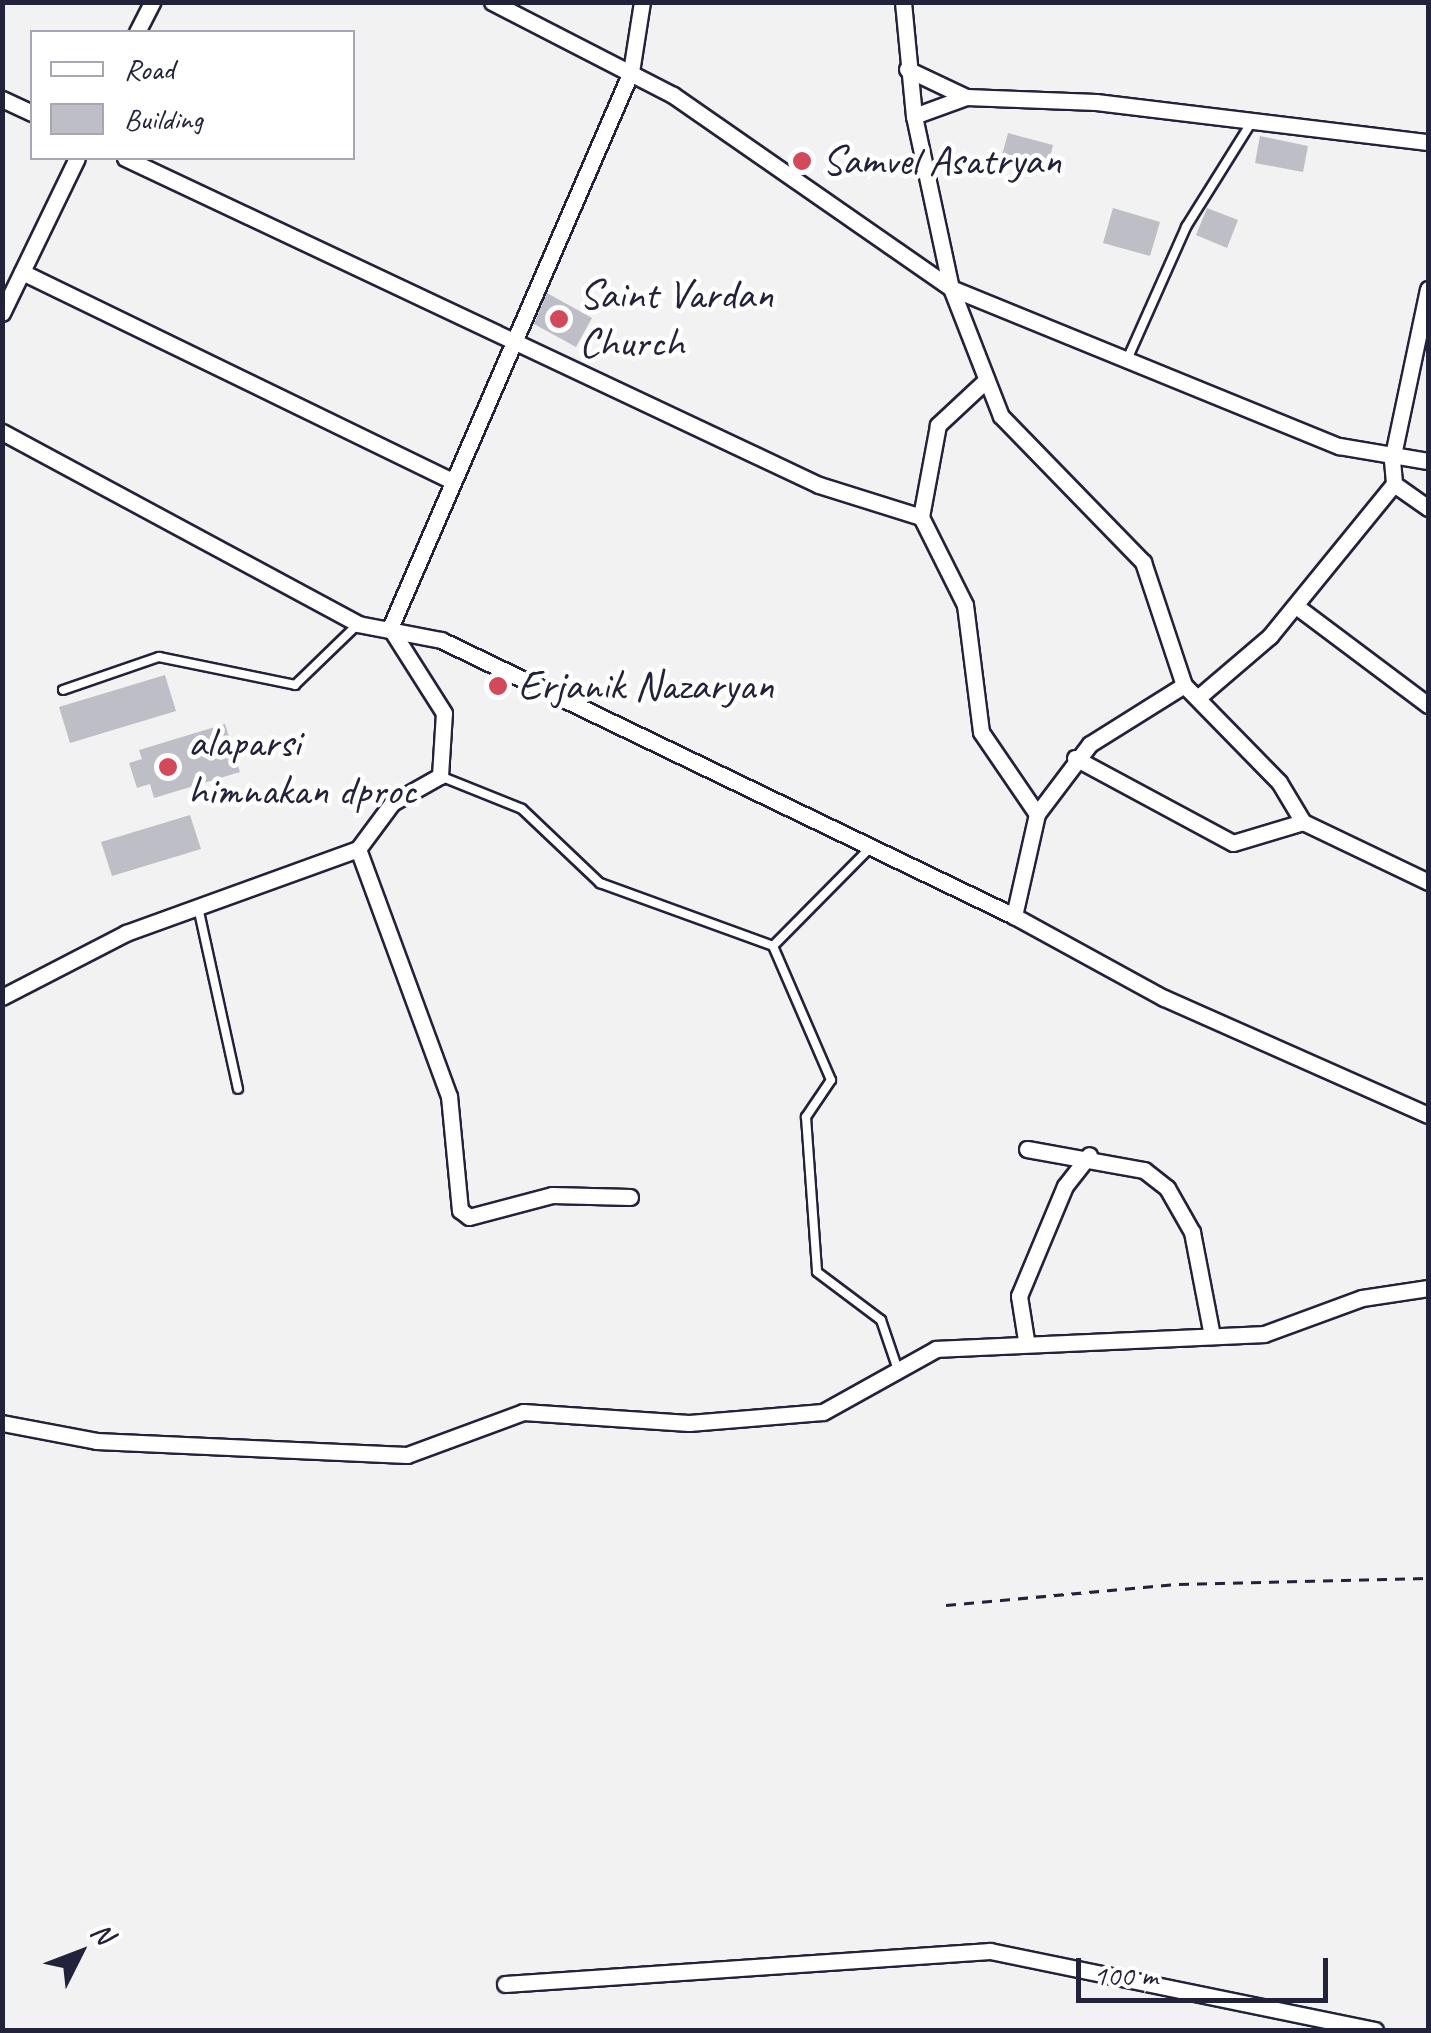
<!DOCTYPE html>
<style>
body{margin:0}
#map{position:relative;width:1431px;height:2033px;overflow:hidden;background:#f2f2f3;font-family:Caveat,sans-serif}
div>[style]{position:absolute}
.building>*{inset:0;background:#bebec6}
.path>*{height:2.5px;margin-top:-1.25px;transform-origin:0;background:repeating-linear-gradient(90deg,#22223b 0 10px,transparent 0 18px)}
.roads{filter:drop-shadow(2px 0 #22223b) drop-shadow(-2px 0 #22223b) drop-shadow(0 2px #22223b) drop-shadow(0 -2px #22223b)}
.lane>*{height:8px;margin:-4px;padding:0 4px;transform-origin:4px;border-radius:4px;background:#fff}
.street>*{height:15px;margin:-7.5px;padding:0 7.5px;transform-origin:7.5px;border-radius:7.5px;background:#fff}
.dots>*{width:28px;height:28px;translate:-50% -50%;box-sizing:border-box;border:5px solid #fff;border-radius:50%}
span{translate:-50% -50%;white-space:nowrap;text-align:center;line-height:1.15;-webkit-text-stroke:9px #fff;paint-order:stroke}
.poi-label{font-size:42px;color:#22223b}
.left{translate:0 -50%;text-align:left}
.frame{position:absolute;inset:0;border:5px solid #22223b;pointer-events:none}
.legend{position:absolute;left:30px;top:30px;width:325px;height:130px;box-sizing:border-box;background:#fff;border:2px solid #a7a7b1;margin:0;padding:12px 18px;list-style:none;font-size:30px;color:#22223b}
.legend li{display:flex;align-items:center;gap:20px;height:50px}
.legend b{width:50px;border:2px solid #a7a7b1}
.north{position:absolute;left:30px;top:1903px;width:100px;height:100px;-webkit-text-stroke:8px #fff;paint-order:stroke;rotate:48deg;font-size:28px;font-weight:700;line-height:40px;text-align:center;color:#22223b}
.north::after{content:'';display:block;margin:auto;width:35px;height:45px;background:#22223b;clip-path:polygon(50% 0,100% 100%,50% 72%,0 100%)}
.scale{position:absolute;left:1076px;top:1958px;width:252px;height:45px;box-sizing:border-box;border:5px solid #22223b;border-top:0;padding-left:12px;font-size:30px;line-height:35px;white-space:nowrap;color:#22223b;-webkit-text-stroke:8px #fff;paint-order:stroke}
</style>
<div id="map">
<div class="building">
<div style="clip-path:polygon(1008px 133px,1053px 145px,1046px 174px,1000px 162px)"></div>
<div style="clip-path:polygon(1260px 136px,1308px 146px,1303px 172px,1255px 163px)"></div>
<div style="clip-path:polygon(1113px 208px,1160px 222px,1150px 256px,1103px 243px)"></div>
<div style="clip-path:polygon(1207px 208px,1238px 220px,1227px 248px,1196px 235px)"></div>
<div style="clip-path:polygon(547px 293px,592px 318px,576px 347px,534px 324px)"></div>
<div style="clip-path:polygon(165px 675px,176px 711px,70px 743px,59px 707px)"></div>
<div style="clip-path:polygon(225px 724px,240px 772px,154px 798px,150px 784px,137px 788px,129px 763px,142px 759px,139px 750px)"></div>
<div style="clip-path:polygon(190px 815px,201px 849px,112px 876px,101px 842px)"></div>
</div>
<div class="path">
<div style="left:946px;top:1605px;width:234px;rotate:-5.2deg"></div>
<div style="left:1179px;top:1584px;width:249px;rotate:-1.4deg"></div>
</div>
<div class="roads">
<div class="lane">
<div style="left:1126px;top:362px;width:148px;rotate:-66deg"></div>
<div style="left:1186px;top:227px;width:123px;rotate:-58deg"></div>
<div style="left:63px;top:690px;width:102px;rotate:-19deg"></div>
<div style="left:159px;top:657px;width:139px;rotate:11.6deg"></div>
<div style="left:295px;top:685px;width:88px;rotate:-44.1deg"></div>
<div style="left:440px;top:776px;width:88px;rotate:21.9deg"></div>
<div style="left:522px;top:809px;width:108px;rotate:43.5deg"></div>
<div style="left:600px;top:883px;width:184px;rotate:20deg"></div>
<div style="left:773px;top:946px;width:146px;rotate:66.6deg"></div>
<div style="left:831px;top:1080px;width:45px;rotate:124deg"></div>
<div style="left:806px;top:1117px;width:155px;rotate:85.9deg"></div>
<div style="left:817px;top:1272px;width:80px;rotate:36.9deg"></div>
<div style="left:881px;top:1320px;width:53px;rotate:71.2deg"></div>
<div style="left:198px;top:907px;width:186px;rotate:77.6deg"></div>
<div style="left:773px;top:946px;width:136px;rotate:-45.3deg"></div>
</div>
<div class="street">
<div style="left:492px;top:2px;width:203px;rotate:27.2deg"></div>
<div style="left:673px;top:95px;width:338px;rotate:34.8deg"></div>
<div style="left:951px;top:288px;width:419px;rotate:22.2deg"></div>
<div style="left:1339px;top:446px;width:90px;rotate:9.6deg"></div>
<div style="left:903px;top:2px;width:115px;rotate:84.5deg"></div>
<div style="left:914px;top:116px;width:176px;rotate:77.9deg"></div>
<div style="left:951px;top:288px;width:137px;rotate:68.7deg"></div>
<div style="left:1001px;top:416px;width:204px;rotate:45.8deg"></div>
<div style="left:1143px;top:562px;width:130px;rotate:71.6deg"></div>
<div style="left:1184px;top:685px;width:136px;rotate:45.6deg"></div>
<div style="left:1279px;top:782px;width:47px;rotate:59deg"></div>
<div style="left:1303px;top:822px;width:139px;rotate:25.6deg"></div>
<div style="left:137px;top:32px;width:34px;rotate:-63deg"></div>
<div style="left:907px;top:69px;width:65px;rotate:25.4deg"></div>
<div style="left:2px;top:99px;width:33px;rotate:25deg"></div>
<div style="left:914px;top:116px;width:55px;rotate:-20.1deg"></div>
<div style="left:966px;top:97px;width:130px;rotate:2.2deg"></div>
<div style="left:1096px;top:102px;width:334px;rotate:6.9deg"></div>
<div style="left:125px;top:158px;width:767px;rotate:25.23deg"></div>
<div style="left:819px;top:485px;width:107px;rotate:17.4deg"></div>
<div style="left:22px;top:272px;width:476px;rotate:25.9deg"></div>
<div style="left:1428px;top:289px;width:175px;rotate:101.9deg"></div>
<div style="left:1392px;top:460px;width:24px;rotate:85deg"></div>
<div style="left:1394px;top:484px;width:42px;rotate:35.2deg"></div>
<div style="left:2px;top:313px;width:172px;rotate:-64.2deg"></div>
<div style="left:983px;top:383px;width:62px;rotate:137deg"></div>
<div style="left:938px;top:425px;width:94px;rotate:100.5deg"></div>
<div style="left:921px;top:517px;width:98px;rotate:63.4deg"></div>
<div style="left:965px;top:605px;width:128px;rotate:82.8deg"></div>
<div style="left:981px;top:732px;width:99px;rotate:55.7deg"></div>
<div style="left:1037px;top:814px;width:105px;rotate:102.7deg"></div>
<div style="left:2px;top:432px;width:404px;rotate:28.3deg"></div>
<div style="left:358px;top:624px;width:85px;rotate:10.9deg"></div>
<div style="left:441px;top:640px;width:636px;rotate:25.72deg"></div>
<div style="left:1014px;top:916px;width:171px;rotate:28.7deg"></div>
<div style="left:1164px;top:998px;width:289px;rotate:23.9deg"></div>
<div style="left:1296px;top:606px;width:165px;rotate:36.9deg"></div>
<div style="left:1201px;top:695px;width:91px;rotate:-40.5deg"></div>
<div style="left:1270px;top:636px;width:196px;rotate:-50.8deg"></div>
<div style="left:1075px;top:758px;width:179px;rotate:28.3deg"></div>
<div style="left:1233px;top:843px;width:73px;rotate:-16.7deg"></div>
<div style="left:1037px;top:814px;width:88px;rotate:-52.9deg"></div>
<div style="left:1090px;top:744px;width:111px;rotate:-32.1deg"></div>
<div style="left:358px;top:849px;width:263px;rotate:69.8deg"></div>
<div style="left:449px;top:1096px;width:115px;rotate:84.5deg"></div>
<div style="left:460px;top:1210px;width:11px;rotate:38deg"></div>
<div style="left:469px;top:1217px;width:86px;rotate:-14.8deg"></div>
<div style="left:552px;top:1195px;width:78px;rotate:1.5deg"></div>
<div style="left:2px;top:997px;width:140px;rotate:-27.3deg"></div>
<div style="left:126px;top:933px;width:247px;rotate:-19.9deg"></div>
<div style="left:358px;top:849px;width:57px;rotate:-53.5deg"></div>
<div style="left:392px;top:803px;width:55px;rotate:-29.4deg"></div>
<div style="left:440px;top:776px;width:63px;rotate:-86.4deg"></div>
<div style="left:444px;top:713px;width:101px;rotate:-122.4deg"></div>
<div style="left:390px;top:628px;width:606px;rotate:-66.57deg"></div>
<div style="left:631px;top:72px;width:71px;rotate:-81.1deg"></div>
<div style="left:1027px;top:1149px;width:119px;rotate:10.2deg"></div>
<div style="left:1144px;top:1170px;width:29px;rotate:38deg"></div>
<div style="left:1167px;top:1188px;width:51px;rotate:60.4deg"></div>
<div style="left:1192px;top:1232px;width:106px;rotate:79.1deg"></div>
<div style="left:1026px;top:1340px;width:45px;rotate:-99deg"></div>
<div style="left:1019px;top:1296px;width:119px;rotate:-67.3deg"></div>
<div style="left:1065px;top:1186px;width:39px;rotate:-52deg"></div>
<div style="left:2px;top:1423px;width:96px;rotate:10.8deg"></div>
<div style="left:96px;top:1441px;width:311px;rotate:2.6deg"></div>
<div style="left:407px;top:1455px;width:124px;rotate:-20.3deg"></div>
<div style="left:523px;top:1412px;width:166px;rotate:3.8deg"></div>
<div style="left:689px;top:1423px;width:134px;rotate:-4.7deg"></div>
<div style="left:823px;top:1412px;width:129px;rotate:-29.1deg"></div>
<div style="left:936px;top:1349px;width:328px;rotate:-2.6deg"></div>
<div style="left:1264px;top:1334px;width:104px;rotate:-20.2deg"></div>
<div style="left:1362px;top:1298px;width:67px;rotate:-8.6deg"></div>
<div style="left:505px;top:1984px;width:486px;rotate:-3.9deg"></div>
<div style="left:990px;top:1951px;width:393px;rotate:11.6deg"></div>
</div>
</div>
<div class="dots">
<div style="left:802px;top:161px;background:#d1495b"></div>
<div style="left:559px;top:319px;background:#d1495b"></div>
<div style="left:498px;top:686px;background:#d1495b"></div>
<div style="left:168px;top:767px;background:#d1495b"></div>
</div>
<div class="poi-label">
<span class="left" style="left:822px;top:161px">Samvel Asatryan</span>
<span class="left" style="left:579px;top:319px">Saint Vardan<br>Church</span>
<span class="left" style="left:518px;top:686px">Erjanik Nazaryan</span>
<span class="left" style="left:188px;top:767px">alaparsi<br>himnakan dproc</span>
</div>
<div class="frame"></div>
<ul class="legend">
<li><b style="height:12px;background:#fff"></b>Road</li>
<li><b style="height:28px;background:#bebec6"></b>Building</li>
</ul>
<div class="north">N</div>
<div class="scale">100 m</div>
</div>
